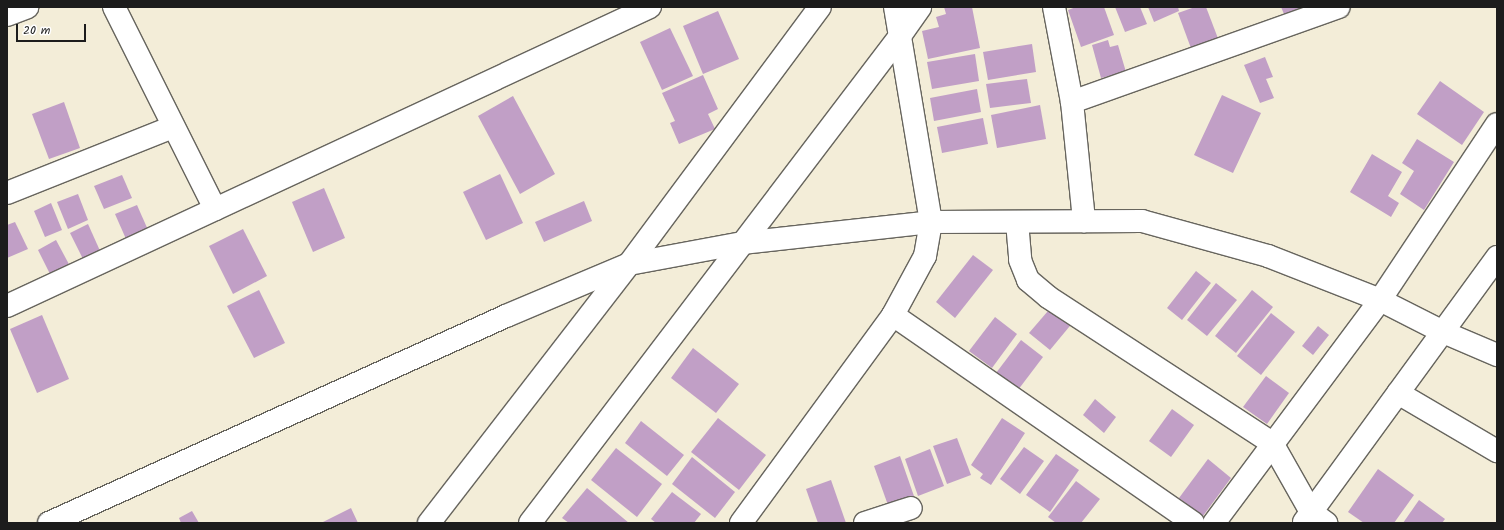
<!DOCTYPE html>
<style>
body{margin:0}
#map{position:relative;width:1504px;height:530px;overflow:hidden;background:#f3edd8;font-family:Kalam,sans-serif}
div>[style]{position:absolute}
.building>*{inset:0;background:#c19fc6}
.roads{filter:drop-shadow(1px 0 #67655e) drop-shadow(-1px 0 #67655e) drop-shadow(0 1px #67655e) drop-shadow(0 -1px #67655e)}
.minor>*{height:22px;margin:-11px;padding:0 11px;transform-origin:11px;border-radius:11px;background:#fff}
.major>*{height:22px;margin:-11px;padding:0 11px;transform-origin:11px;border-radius:11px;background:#fff}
span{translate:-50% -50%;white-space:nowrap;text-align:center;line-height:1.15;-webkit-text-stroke:3.5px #fff;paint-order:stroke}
.frame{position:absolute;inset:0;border:8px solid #1c1c1c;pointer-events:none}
.scale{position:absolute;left:16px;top:24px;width:70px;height:18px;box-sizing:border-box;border:2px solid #1c1c1c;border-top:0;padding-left:5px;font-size:12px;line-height:14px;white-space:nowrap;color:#1c1c1c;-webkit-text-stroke:3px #fff;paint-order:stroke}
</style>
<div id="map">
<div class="building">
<div style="clip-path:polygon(944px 7px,972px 7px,980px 48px,928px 59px,922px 31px,939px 27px,936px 17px,946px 14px)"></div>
<div style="clip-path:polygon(1076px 7px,1104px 7px,1114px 35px,1081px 47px,1068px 10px)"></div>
<div style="clip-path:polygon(1115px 7px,1140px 7px,1147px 24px,1125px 32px)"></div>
<div style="clip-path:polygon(1148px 7px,1178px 7px,1179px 11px,1154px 22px)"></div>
<div style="clip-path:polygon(1195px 7px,1206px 7px,1219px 41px,1192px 51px,1178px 13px)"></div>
<div style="clip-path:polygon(1281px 7px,1303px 7px,1284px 14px)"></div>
<div style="clip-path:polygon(718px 11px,739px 59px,703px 74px,683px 26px)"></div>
<div style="clip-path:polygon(670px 28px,693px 76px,662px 90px,640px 42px)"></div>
<div style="clip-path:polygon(1108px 40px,1110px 47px,1118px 45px,1126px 72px,1101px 78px,1092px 45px)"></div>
<div style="clip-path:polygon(1032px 44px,1036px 72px,988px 80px,983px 52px)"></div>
<div style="clip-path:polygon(975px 54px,979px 81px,932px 89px,927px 62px)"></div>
<div style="clip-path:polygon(1265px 57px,1273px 77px,1266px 79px,1274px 98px,1260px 103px,1244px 65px)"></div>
<div style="clip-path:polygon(703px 75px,718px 109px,708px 114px,715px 129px,679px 144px,670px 123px,675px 121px,662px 93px)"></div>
<div style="clip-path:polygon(1027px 79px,1031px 103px,990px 108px,986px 84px)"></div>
<div style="clip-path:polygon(1440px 81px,1484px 112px,1462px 145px,1417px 114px)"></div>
<div style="clip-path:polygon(977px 89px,981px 112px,934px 121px,930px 98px)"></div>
<div style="clip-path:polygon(1222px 95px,1261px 113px,1233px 173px,1194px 155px)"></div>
<div style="clip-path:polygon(513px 96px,555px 174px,520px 194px,478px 116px)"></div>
<div style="clip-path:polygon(64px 102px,80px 148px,49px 159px,32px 114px)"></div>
<div style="clip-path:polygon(1040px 105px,1046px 139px,997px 148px,991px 115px)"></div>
<div style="clip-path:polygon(983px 118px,988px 144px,942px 153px,937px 127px)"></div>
<div style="clip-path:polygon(1417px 139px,1454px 162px,1424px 210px,1400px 194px,1414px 171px,1402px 163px)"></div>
<div style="clip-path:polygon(1372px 154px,1402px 172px,1388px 196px,1399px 203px,1391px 217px,1350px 192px)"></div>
<div style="clip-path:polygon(500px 174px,523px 223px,486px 240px,463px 192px)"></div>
<div style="clip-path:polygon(122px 175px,132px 198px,104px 209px,94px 186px)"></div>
<div style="clip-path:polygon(324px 188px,345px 238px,313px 252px,292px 202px)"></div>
<div style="clip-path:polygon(78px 194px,88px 220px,68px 229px,57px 202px)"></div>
<div style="clip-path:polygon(584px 201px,592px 221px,544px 242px,535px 222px)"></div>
<div style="clip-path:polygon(51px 203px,62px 230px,45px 237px,34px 211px)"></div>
<div style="clip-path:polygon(137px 205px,148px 230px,126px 239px,115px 214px)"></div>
<div style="clip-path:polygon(15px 222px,28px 249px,7px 258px,7px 225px)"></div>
<div style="clip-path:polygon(88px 224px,101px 253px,84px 261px,70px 233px)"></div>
<div style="clip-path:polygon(243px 229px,267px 276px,233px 294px,209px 246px)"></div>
<div style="clip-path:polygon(56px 240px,71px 268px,52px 278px,38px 250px)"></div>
<div style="clip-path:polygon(973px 255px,993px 270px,955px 318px,936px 302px)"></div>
<div style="clip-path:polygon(1196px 271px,1211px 283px,1182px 320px,1167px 308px)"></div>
<div style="clip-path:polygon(1216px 283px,1237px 300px,1207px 336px,1187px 320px)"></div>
<div style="clip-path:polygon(259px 290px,285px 343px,254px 358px,227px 306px)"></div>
<div style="clip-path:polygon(1252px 290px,1273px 307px,1236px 353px,1215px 336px)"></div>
<div style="clip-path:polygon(1054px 304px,1074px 321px,1050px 350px,1029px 333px)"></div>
<div style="clip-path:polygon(1271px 313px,1295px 332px,1261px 375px,1237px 356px)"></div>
<div style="clip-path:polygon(42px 315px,69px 379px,37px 393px,10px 329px)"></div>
<div style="clip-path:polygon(995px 317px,1017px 334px,992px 368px,969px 351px)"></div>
<div style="clip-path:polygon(1318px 326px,1329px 335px,1313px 355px,1302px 346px)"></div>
<div style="clip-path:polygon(1021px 340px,1043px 357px,1018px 390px,996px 373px)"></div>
<div style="clip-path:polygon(693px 348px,739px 384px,716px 413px,671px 378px)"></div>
<div style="clip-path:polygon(1266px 376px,1289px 393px,1267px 424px,1243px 407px)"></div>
<div style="clip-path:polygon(1095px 399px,1116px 417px,1104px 433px,1083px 415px)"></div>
<div style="clip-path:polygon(1172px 409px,1194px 425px,1171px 457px,1149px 441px)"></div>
<div style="clip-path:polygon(718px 418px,766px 455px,739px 490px,691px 452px)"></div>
<div style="clip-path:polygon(1002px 418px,1025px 433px,991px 485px,980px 478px,983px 474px,971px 465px)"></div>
<div style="clip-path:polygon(641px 421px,684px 455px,667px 476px,625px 443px)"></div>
<div style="clip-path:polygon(957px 438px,971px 475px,947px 484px,933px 446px)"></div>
<div style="clip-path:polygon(1024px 447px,1044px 461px,1020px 494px,1000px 479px)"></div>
<div style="clip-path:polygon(616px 448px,662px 484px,637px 517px,591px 480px)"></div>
<div style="clip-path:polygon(930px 449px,944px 486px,918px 496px,905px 459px)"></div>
<div style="clip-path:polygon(1056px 454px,1079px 470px,1050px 512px,1026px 495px)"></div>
<div style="clip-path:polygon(900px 456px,915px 499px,889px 508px,874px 466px)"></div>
<div style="clip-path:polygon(692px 457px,735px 492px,715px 518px,672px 484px)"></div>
<div style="clip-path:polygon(1208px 459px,1231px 478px,1203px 516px,1179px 498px)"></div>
<div style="clip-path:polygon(1378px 469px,1414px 495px,1394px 523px,1364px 523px,1348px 512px)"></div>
<div style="clip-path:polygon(831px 480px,846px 523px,818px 523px,806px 489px)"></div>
<div style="clip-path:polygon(1076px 481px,1100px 499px,1081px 523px,1056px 523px,1048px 517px)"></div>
<div style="clip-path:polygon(587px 488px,629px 523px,569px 523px,562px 518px)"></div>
<div style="clip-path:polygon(672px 492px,701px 514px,694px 523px,656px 523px,651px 519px)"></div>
<div style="clip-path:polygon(1419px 500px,1445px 519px,1442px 523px,1403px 523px)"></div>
<div style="clip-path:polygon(351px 508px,358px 523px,321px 523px)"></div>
<div style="clip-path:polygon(192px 511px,199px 523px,181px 523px,179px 518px)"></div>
</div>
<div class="roads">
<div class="minor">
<div style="left:114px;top:7px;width:226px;rotate:63.4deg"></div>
<div style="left:1054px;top:7px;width:97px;rotate:79.3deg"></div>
<div style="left:1072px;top:102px;width:120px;rotate:84.2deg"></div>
<div style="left:7px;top:15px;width:22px;rotate:-21deg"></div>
<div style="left:1072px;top:102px;width:283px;rotate:-19.6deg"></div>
<div style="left:7px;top:193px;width:179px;rotate:-21.7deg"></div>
<div style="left:1017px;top:222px;width:38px;rotate:85deg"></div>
<div style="left:1020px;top:260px;width:22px;rotate:68deg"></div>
<div style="left:1028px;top:280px;width:26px;rotate:40deg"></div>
<div style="left:1048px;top:297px;width:267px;rotate:33.1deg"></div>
<div style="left:1272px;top:443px;width:79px;rotate:60.5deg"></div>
<div style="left:1311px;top:512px;width:19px;rotate:36deg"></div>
<div style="left:7px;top:306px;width:709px;rotate:-24.94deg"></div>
<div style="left:893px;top:315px;width:365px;rotate:34.7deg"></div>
<div style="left:1398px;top:393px;width:115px;rotate:30.4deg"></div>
<div style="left:1304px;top:522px;width:328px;rotate:-53.9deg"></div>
<div style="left:429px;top:523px;width:327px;rotate:-52.3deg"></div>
<div style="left:629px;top:264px;width:320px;rotate:-53.4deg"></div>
<div style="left:530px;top:523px;width:612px;rotate:-52.77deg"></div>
<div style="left:900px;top:36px;width:35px;rotate:-55deg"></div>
<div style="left:741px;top:523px;width:258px;rotate:-53.8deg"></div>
<div style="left:893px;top:315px;width:67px;rotate:-61.5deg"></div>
<div style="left:925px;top:256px;width:35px;rotate:-80deg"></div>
<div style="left:931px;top:222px;width:218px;rotate:-99.5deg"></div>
<div style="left:865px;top:523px;width:48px;rotate:-18.1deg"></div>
<div style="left:1214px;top:523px;width:278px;rotate:-53.3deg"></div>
<div style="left:1380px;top:300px;width:211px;rotate:-56.4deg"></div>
</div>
<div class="major">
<div style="left:49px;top:523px;width:502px;rotate:-24.37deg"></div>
<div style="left:506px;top:316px;width:134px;rotate:-22.9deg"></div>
<div style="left:629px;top:264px;width:115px;rotate:-10.5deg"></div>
<div style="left:742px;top:243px;width:190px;rotate:-6.3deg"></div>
<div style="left:931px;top:222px;width:211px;rotate:-0.3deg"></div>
<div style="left:1142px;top:221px;width:131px;rotate:15.5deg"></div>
<div style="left:1268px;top:256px;width:120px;rotate:21.4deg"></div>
<div style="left:1380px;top:300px;width:71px;rotate:26.9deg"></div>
<div style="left:1443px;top:332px;width:59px;rotate:23.1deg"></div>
</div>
</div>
<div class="frame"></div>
<div class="scale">20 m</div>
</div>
